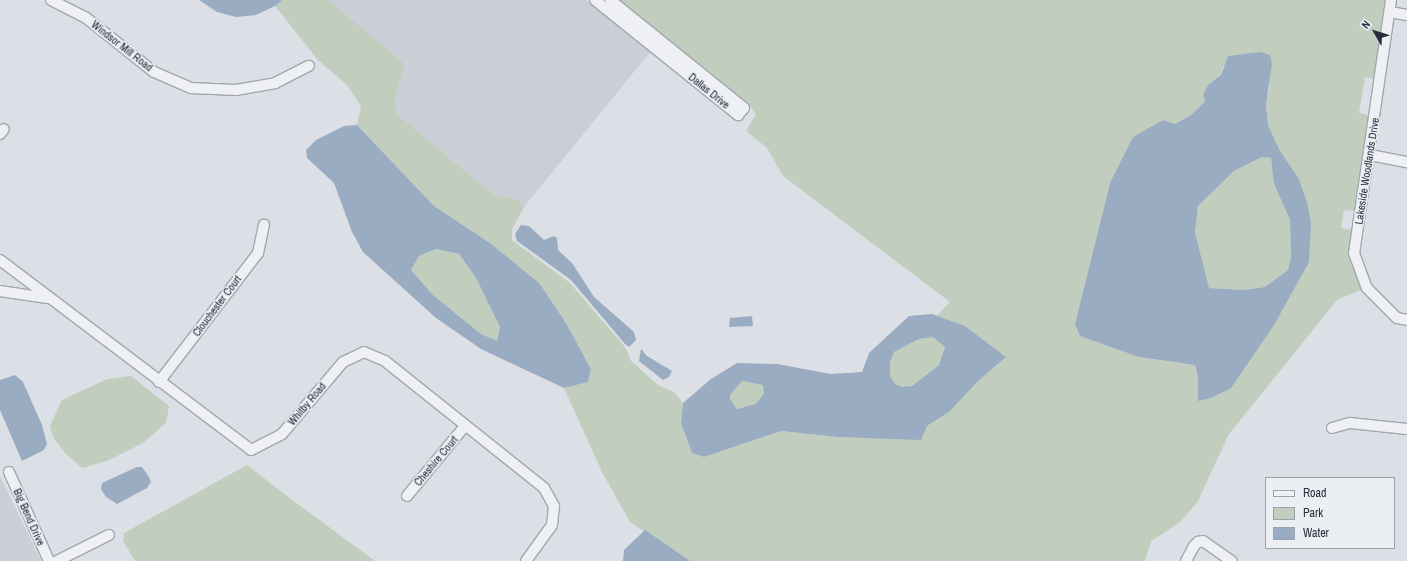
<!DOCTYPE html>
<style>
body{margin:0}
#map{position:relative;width:1407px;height:561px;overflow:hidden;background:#dcdfe5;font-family:"Archivo Narrow",sans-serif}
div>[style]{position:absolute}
.built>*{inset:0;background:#cbced6}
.green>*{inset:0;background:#c1cebe}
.water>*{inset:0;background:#9aacc2}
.roads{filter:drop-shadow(1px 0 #a2a6ae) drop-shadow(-1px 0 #a2a6ae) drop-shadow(0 1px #a2a6ae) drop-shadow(0 -1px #a2a6ae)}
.street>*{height:10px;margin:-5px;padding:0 5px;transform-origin:5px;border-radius:5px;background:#eef0f4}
span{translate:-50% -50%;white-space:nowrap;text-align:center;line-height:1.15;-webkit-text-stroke:3px #ebeef3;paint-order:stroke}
.street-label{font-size:11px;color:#272d3a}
.legend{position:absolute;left:1265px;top:477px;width:130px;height:72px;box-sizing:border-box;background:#ebeef3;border:1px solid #9da1a9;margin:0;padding:5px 7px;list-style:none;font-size:12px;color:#272d3a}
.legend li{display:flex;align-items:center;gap:8px;height:20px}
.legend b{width:20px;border:1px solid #9da1a9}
.north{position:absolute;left:1355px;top:12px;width:40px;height:40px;-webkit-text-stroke:3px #ebeef3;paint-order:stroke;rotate:309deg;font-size:11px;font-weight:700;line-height:16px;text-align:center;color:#272d3a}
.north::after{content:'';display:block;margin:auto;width:14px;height:18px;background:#272d3a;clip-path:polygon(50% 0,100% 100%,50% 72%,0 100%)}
</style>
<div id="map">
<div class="built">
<div style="clip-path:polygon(327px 0,586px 0,651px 51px,524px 207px,518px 199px,495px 196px,397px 114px,395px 99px,405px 64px)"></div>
<div style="clip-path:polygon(0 476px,41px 561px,0 561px)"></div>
</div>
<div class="green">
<div style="clip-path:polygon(evenodd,282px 0,328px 0,405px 64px,395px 99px,397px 114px,495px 196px,518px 199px,524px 207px,512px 229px,512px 240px,570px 283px,625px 347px,631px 361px,658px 385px,674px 392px,683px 403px,681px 423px,692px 453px,704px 457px,781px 431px,837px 437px,872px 438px,927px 426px,949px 412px,978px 381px,1006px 357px,965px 326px,937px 316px,950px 302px,783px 176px,767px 148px,746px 131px,756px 114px,751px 108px,617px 0,1385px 0,1374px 79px,1365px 77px,1359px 113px,1368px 115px,1354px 211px,1344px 210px,1341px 228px,1351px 230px,1350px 251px,1363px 289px,1337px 300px,1229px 434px,1197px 503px,1179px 523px,1151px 541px,1145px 561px,690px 561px,630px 522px,602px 472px,564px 388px,588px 382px,591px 369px,566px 323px,539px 284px,490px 243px,434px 206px,357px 125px,361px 106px,347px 85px,318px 60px,275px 6px,282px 0,1223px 66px,1270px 85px,1266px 105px,1268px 125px,1279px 149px,1299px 179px,1307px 202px,1274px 325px,1198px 401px,1198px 377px,1195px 365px,1139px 357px,1075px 324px,1110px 183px,1163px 120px,1175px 124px,1191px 115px,1205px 101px,1203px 94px,1208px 85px,1221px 75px,1223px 66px)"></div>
<div style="clip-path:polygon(1262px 157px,1271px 158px,1274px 184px,1290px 220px,1291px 257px,1288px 270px,1265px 287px,1244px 290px,1208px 288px,1195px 233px,1198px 206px,1234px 171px)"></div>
<div style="clip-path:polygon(436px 249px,459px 254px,476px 278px,500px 327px,497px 341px,481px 334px,433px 295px,411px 270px,419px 256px)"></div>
<div style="clip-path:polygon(933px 336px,945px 347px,939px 365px,912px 386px,902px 388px,895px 384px,890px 376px,890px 363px,894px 352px,919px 339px)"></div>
<div style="clip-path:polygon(131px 376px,169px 406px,166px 423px,143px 443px,107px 461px,82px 468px,65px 453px,53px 437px,50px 426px,62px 400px,107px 379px)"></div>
<div style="clip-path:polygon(742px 381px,764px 385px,764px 393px,756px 404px,737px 409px,730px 399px,730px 394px)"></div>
<div style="clip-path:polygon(247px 465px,287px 496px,375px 561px,135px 561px,123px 541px,124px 533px)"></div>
</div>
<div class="water">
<div style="clip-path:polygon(199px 0,282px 0,275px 6px,256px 15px,236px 17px,217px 12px)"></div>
<div style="clip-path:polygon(evenodd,1261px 52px,1270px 55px,1272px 63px,1266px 105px,1268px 125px,1279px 149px,1299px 179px,1307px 202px,1311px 223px,1309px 262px,1274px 325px,1231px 388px,1211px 398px,1198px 401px,1198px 377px,1195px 365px,1139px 357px,1080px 336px,1075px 324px,1110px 183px,1133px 137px,1163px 120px,1175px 124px,1191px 115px,1205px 101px,1203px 94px,1208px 85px,1221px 75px,1228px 56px,1261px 52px,1262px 157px,1271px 158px,1274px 184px,1290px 220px,1291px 257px,1288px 270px,1265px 287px,1244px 290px,1209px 288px,1195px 233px,1198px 206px,1234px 171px,1262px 157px)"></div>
<div style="clip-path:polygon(evenodd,357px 125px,434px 206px,490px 243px,539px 283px,566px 323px,591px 369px,588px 382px,564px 388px,481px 349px,436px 318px,363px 252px,352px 232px,334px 183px,307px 158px,306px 150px,316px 140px,344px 126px,357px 125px,436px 249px,459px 254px,476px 278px,500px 327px,497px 341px,481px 334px,433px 295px,411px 270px,419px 256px,436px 249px)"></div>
<div style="clip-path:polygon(521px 225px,529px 226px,544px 240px,554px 236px,557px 238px,558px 250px,572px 263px,594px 297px,634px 332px,636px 340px,629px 347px,625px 344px,571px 280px,517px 241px,515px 234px)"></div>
<div style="clip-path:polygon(evenodd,932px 314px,965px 326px,1006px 357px,978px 381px,949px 412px,927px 426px,921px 440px,838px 437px,781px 431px,704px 457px,692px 453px,681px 423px,683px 403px,711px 379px,737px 363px,777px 364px,831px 374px,862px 372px,869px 353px,909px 316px,932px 314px,933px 337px,945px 347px,939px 365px,912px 386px,902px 387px,895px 384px,890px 376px,890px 363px,894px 352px,919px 339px,933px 337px,932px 314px,742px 381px,763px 385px,764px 393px,756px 404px,737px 409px,730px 399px,730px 395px,742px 381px)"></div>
<div style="clip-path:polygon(752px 316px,753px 326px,729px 327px,730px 318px)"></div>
<div style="clip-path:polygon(641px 349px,647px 356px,672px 371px,669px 377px,663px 380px,639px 361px)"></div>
<div style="clip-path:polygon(15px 375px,23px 382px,42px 425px,47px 444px,44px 450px,22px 461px,0 410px,0 380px)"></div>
<div style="clip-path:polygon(137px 467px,142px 467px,149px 477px,151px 482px,147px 488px,117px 504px,106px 497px,101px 489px,102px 483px)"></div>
<div style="clip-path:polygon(645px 530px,690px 561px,623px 561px,624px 550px)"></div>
</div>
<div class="roads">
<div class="street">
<div style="left:51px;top:0;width:38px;rotate:27deg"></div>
<div style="left:85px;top:17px;width:88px;rotate:38.6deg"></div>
<div style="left:154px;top:72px;width:40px;rotate:23.4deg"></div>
<div style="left:191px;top:88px;width:45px;rotate:2.5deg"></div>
<div style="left:236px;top:90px;width:40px;rotate:-10deg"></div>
<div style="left:275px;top:83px;width:38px;rotate:-27deg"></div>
<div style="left:595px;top:0;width:184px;rotate:38.8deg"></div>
<div style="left:738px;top:115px;width:9px;rotate:-49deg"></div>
<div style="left:744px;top:108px;width:172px;rotate:-141.1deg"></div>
<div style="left:1391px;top:0;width:256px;rotate:98.3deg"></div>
<div style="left:1354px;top:253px;width:37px;rotate:70deg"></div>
<div style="left:1367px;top:288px;width:42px;rotate:45deg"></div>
<div style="left:1397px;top:318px;width:10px;rotate:11deg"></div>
<div style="left:1390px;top:12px;width:17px;rotate:10deg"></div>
<div style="left:0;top:134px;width:6px;rotate:-51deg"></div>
<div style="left:1370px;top:155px;width:38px;rotate:11deg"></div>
<div style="left:0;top:260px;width:315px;rotate:37.1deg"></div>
<div style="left:251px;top:450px;width:35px;rotate:-27deg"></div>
<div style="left:282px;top:434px;width:94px;rotate:-49.7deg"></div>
<div style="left:343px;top:362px;width:23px;rotate:-25deg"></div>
<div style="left:364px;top:352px;width:23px;rotate:23deg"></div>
<div style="left:385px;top:361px;width:203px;rotate:38.6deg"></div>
<div style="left:544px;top:488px;width:21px;rotate:61deg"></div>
<div style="left:554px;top:506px;width:19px;rotate:96deg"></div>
<div style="left:552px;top:525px;width:44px;rotate:125.8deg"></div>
<div style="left:0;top:291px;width:48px;rotate:8.5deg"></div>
<div style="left:159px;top:382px;width:163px;rotate:-52.5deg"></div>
<div style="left:258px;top:253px;width:29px;rotate:-78deg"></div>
<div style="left:1332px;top:428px;width:19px;rotate:-16deg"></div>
<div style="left:1350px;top:423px;width:57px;rotate:6deg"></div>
<div style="left:9px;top:472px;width:98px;rotate:65.8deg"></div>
<div style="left:407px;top:496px;width:91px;rotate:-50.4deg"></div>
<div style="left:57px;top:561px;width:58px;rotate:-26.6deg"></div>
<div style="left:1186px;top:561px;width:17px;rotate:-62deg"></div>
<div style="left:1194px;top:546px;width:6px;rotate:-45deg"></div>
<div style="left:1198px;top:542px;width:5px;rotate:-11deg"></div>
<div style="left:1203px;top:541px;width:35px;rotate:35deg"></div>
</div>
</div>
<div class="street-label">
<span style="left:122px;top:46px;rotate:38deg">Windsor Mill Road</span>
<span style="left:709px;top:91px;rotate:39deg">Dallas Drive</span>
<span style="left:1367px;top:171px;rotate:-81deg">Lakeside Woodlands Drive</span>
<span style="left:217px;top:306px;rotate:-53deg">Clouchester Court</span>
<span style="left:307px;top:404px;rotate:-50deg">Whitby Road</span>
<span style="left:436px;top:461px;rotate:-50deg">Cheshire Court</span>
<span style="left:29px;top:517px;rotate:66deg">Big Bend Drive</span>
</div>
<ul class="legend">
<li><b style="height:5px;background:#eef0f4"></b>Road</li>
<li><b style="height:11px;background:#c1cebe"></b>Park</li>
<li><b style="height:11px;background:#9aacc2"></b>Water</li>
</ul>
<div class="north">N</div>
</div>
